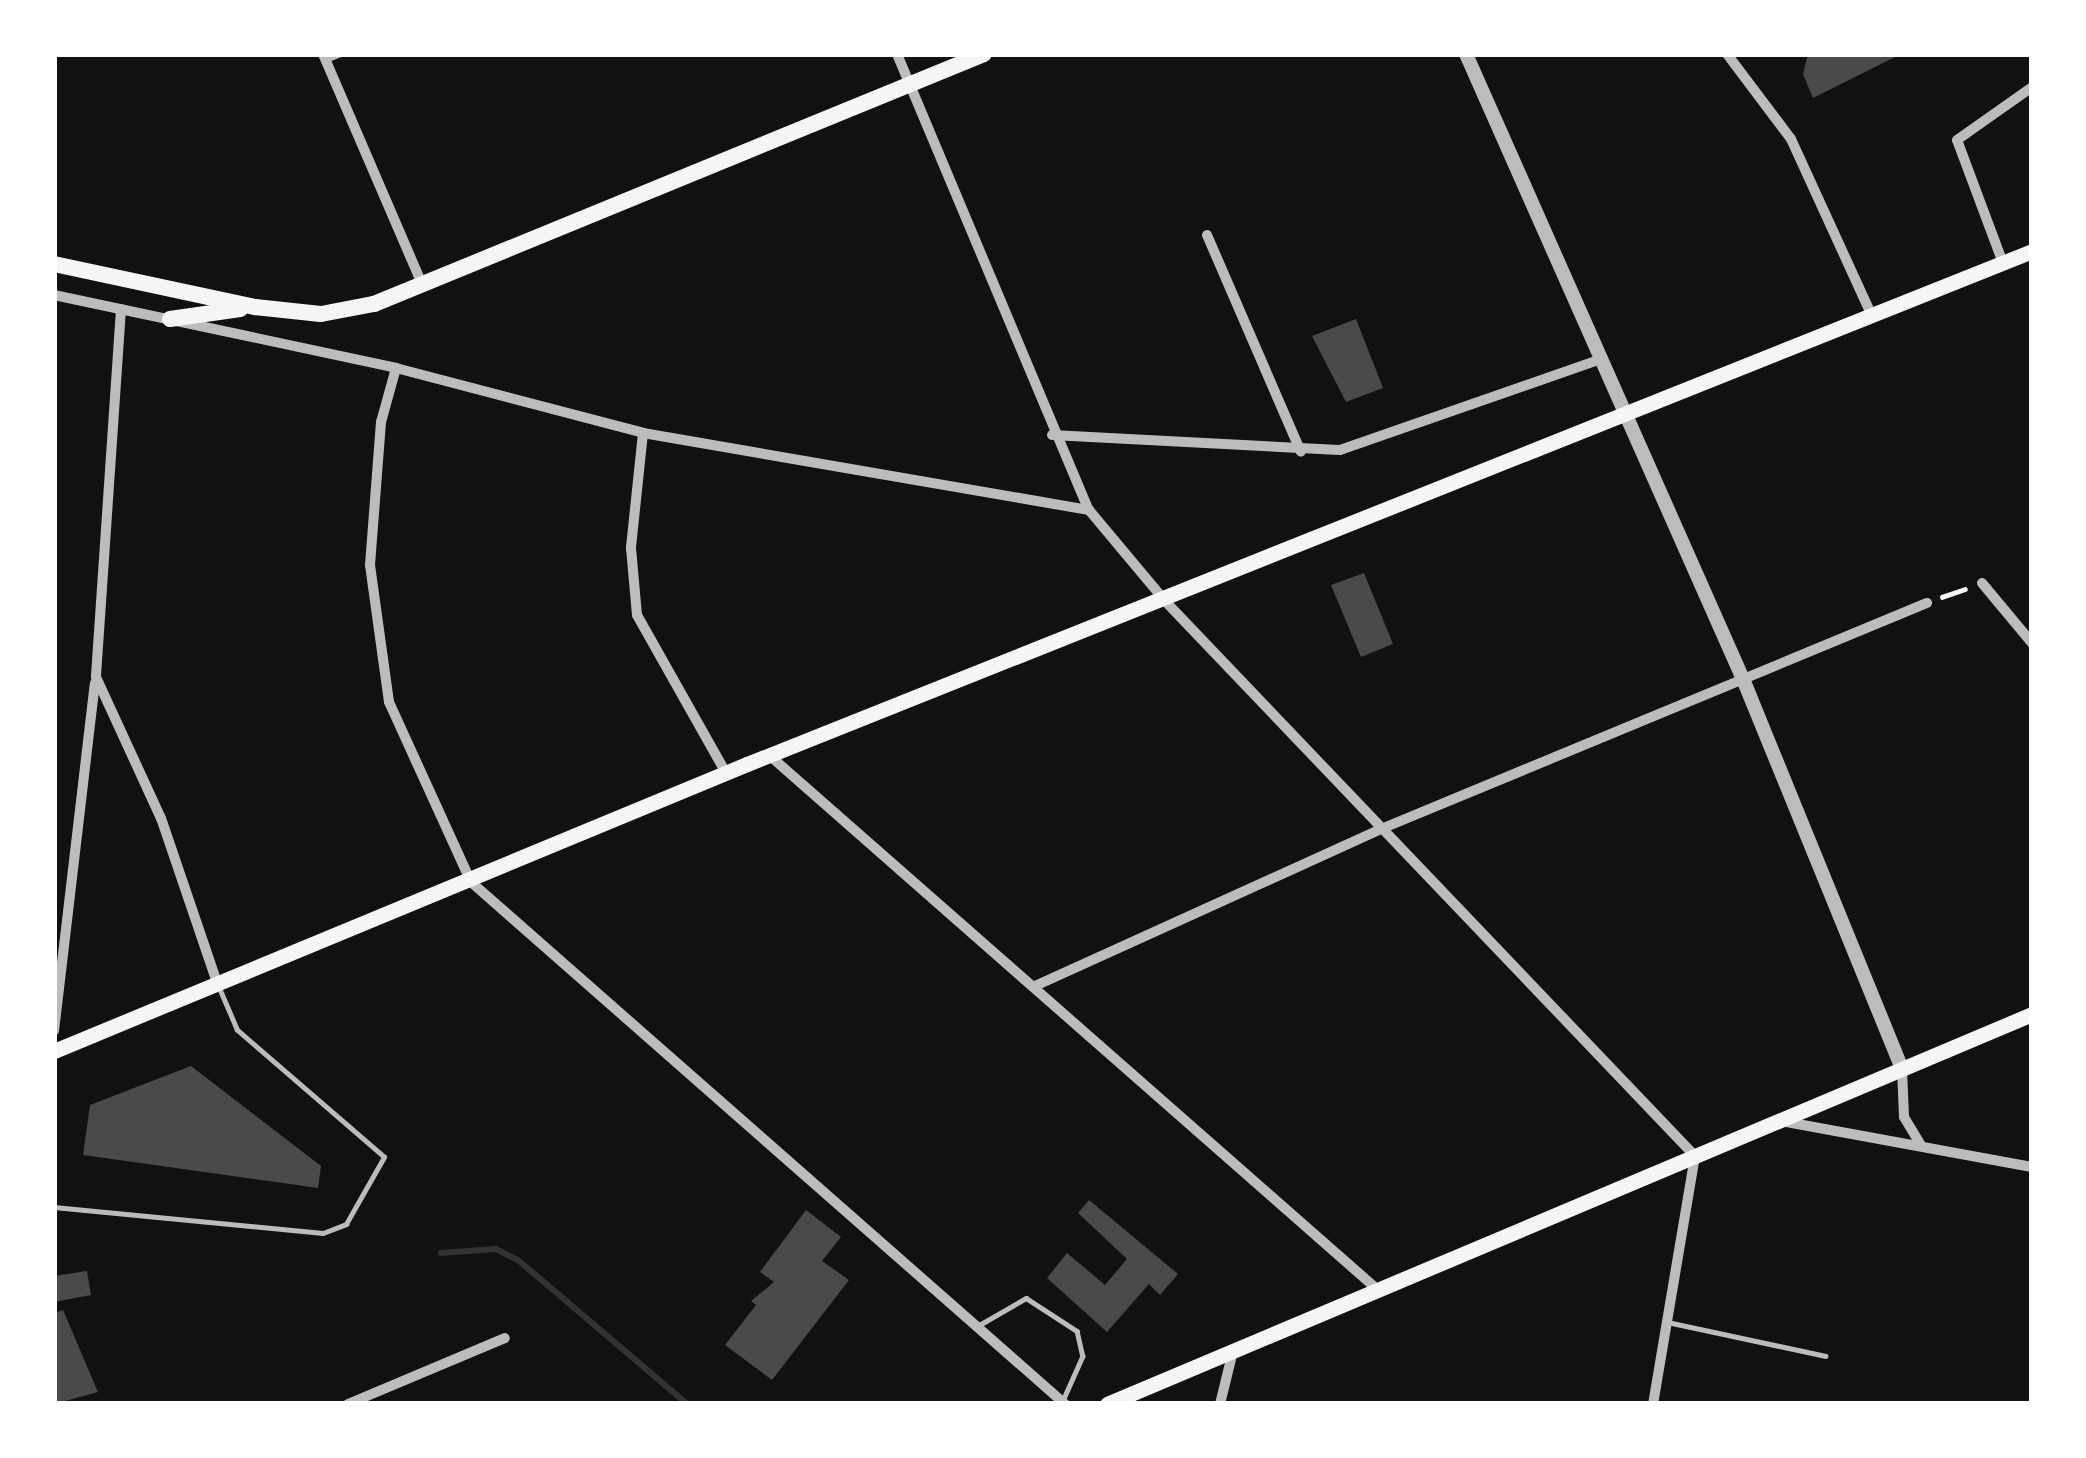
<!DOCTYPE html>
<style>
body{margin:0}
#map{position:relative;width:2086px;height:1458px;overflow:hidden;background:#111;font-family:Commissioner,sans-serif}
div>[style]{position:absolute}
.stream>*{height:6px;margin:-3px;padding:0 3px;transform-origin:3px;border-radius:3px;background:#333}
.building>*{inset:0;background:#4a4a4a}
.path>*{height:4.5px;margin:-2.25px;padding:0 2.25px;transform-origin:2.25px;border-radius:2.25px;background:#f5f5f5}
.service>*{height:4.5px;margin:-2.25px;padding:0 2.25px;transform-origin:2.25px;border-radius:2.25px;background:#bcbcbc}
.minor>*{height:10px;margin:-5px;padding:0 5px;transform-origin:5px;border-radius:5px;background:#bcbcbc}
.tertiary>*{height:14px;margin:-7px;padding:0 7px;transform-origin:7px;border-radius:7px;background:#bcbcbc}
.secondary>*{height:15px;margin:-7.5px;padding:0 7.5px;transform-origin:7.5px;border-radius:7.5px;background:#f5f5f5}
.primary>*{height:16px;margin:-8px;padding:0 8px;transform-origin:8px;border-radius:8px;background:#f5f5f5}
span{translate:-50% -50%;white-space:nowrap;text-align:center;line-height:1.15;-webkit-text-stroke:9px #fff;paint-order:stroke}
.frame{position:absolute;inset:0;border:57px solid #fff;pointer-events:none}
</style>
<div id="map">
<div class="stream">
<div style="left:441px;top:1253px;width:55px;rotate:-4.2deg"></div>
<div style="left:496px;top:1249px;width:25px;rotate:27deg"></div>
<div style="left:518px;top:1260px;width:222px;rotate:40.4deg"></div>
</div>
<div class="building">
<div style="clip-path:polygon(1808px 54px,1901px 54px,1813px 98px,1803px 74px)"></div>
<div style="clip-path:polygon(1356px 319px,1383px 388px,1346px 402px,1312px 336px)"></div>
<div style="clip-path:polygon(1364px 573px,1393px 644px,1361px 657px,1331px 585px)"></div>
<div style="clip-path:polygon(191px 1066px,321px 1166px,318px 1188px,83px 1155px,90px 1105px)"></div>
<div style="clip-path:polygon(1089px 1200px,1178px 1274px,1160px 1295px,1149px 1284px,1107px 1332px,1047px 1278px,1067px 1253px,1105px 1285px,1127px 1259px,1078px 1213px)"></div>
<div style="clip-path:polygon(806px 1210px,841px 1237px,822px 1261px,849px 1280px,772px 1380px,725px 1345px,756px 1305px,751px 1301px,774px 1282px,760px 1272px)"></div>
<div style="clip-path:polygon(87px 1271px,91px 1295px,54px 1302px,54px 1276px)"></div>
<div style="clip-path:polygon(63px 1310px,98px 1392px,54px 1404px,54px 1313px)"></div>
</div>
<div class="path">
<div style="left:1942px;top:597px;width:24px;rotate:-19deg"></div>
</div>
<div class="service">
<div style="left:326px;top:60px;width:16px;rotate:-22deg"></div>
<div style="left:54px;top:1207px;width:270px;rotate:5.5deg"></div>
<div style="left:323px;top:1233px;width:25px;rotate:-21deg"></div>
<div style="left:346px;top:1224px;width:77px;rotate:-60.4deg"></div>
<div style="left:384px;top:1157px;width:194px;rotate:-139.2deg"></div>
<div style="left:237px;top:1030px;width:46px;rotate:-113.2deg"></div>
<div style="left:1672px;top:1323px;width:157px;rotate:12.1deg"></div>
<div style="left:981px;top:1324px;width:52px;rotate:-30deg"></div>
<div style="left:1026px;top:1298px;width:61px;rotate:32.9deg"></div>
<div style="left:1077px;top:1331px;width:26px;rotate:77deg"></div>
<div style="left:1083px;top:1356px;width:49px;rotate:114deg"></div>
</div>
<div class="minor">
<div style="left:323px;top:54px;width:253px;rotate:66.7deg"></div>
<div style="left:897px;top:54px;width:495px;rotate:67.2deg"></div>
<div style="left:1089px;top:510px;width:119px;rotate:50.1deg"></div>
<div style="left:1165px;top:601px;width:767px;rotate:46.32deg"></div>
<div style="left:1695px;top:1156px;width:252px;rotate:99.6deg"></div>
<div style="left:1727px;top:54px;width:106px;rotate:53deg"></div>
<div style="left:1791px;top:139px;width:195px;rotate:65.4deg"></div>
<div style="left:1207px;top:235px;width:236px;rotate:66.6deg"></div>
<div style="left:2003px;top:263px;width:131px;rotate:-110.5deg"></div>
<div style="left:1957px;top:140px;width:92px;rotate:-35.2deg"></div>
<div style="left:54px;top:295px;width:350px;rotate:12deg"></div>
<div style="left:396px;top:368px;width:255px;rotate:14.7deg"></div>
<div style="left:643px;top:433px;width:453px;rotate:9.8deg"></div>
<div style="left:121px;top:309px;width:369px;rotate:93.9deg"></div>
<div style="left:96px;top:677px;width:155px;rotate:65.3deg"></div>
<div style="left:161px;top:818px;width:176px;rotate:71.2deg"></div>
<div style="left:396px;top:368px;width:56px;rotate:105.5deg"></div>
<div style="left:381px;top:422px;width:143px;rotate:94.4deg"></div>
<div style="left:370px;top:565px;width:138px;rotate:82.1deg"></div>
<div style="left:389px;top:702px;width:198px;rotate:65.5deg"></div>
<div style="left:471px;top:882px;width:791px;rotate:41.31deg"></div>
<div style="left:643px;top:433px;width:116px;rotate:96deg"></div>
<div style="left:631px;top:548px;width:67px;rotate:84.9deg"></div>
<div style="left:637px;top:615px;width:181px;rotate:60.6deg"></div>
<div style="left:1052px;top:435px;width:288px;rotate:3deg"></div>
<div style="left:1340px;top:450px;width:274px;rotate:-19.2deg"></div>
<div style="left:1982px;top:583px;width:78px;rotate:50.2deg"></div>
<div style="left:769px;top:755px;width:811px;rotate:41.3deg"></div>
<div style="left:1035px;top:986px;width:380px;rotate:-24.4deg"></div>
<div style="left:1381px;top:829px;width:591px;rotate:-22.49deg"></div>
<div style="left:54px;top:1031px;width:350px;rotate:-83.3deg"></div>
<div style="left:1902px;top:1069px;width:48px;rotate:87.6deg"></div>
<div style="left:1904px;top:1117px;width:33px;rotate:59deg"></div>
<div style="left:1781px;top:1121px;width:255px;rotate:10.4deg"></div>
<div style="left:348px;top:1404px;width:170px;rotate:-22.8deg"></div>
<div style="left:1220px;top:1404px;width:55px;rotate:-76.2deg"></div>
</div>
<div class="tertiary">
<div style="left:1466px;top:54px;width:684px;rotate:66.1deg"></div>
<div style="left:1743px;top:679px;width:421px;rotate:67.8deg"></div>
</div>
<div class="secondary">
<div style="left:54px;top:1051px;width:750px;rotate:-22.5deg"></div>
<div style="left:747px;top:764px;width:1384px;rotate:-21.76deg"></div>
<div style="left:1107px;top:1404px;width:1004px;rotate:-22.86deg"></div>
</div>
<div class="primary">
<div style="left:54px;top:264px;width:206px;rotate:12.1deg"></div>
<div style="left:255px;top:307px;width:66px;rotate:6.1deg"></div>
<div style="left:321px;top:314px;width:54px;rotate:-10.7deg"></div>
<div style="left:374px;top:304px;width:659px;rotate:-22.29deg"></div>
<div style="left:170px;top:319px;width:71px;rotate:-8.1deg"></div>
</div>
<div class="frame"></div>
</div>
